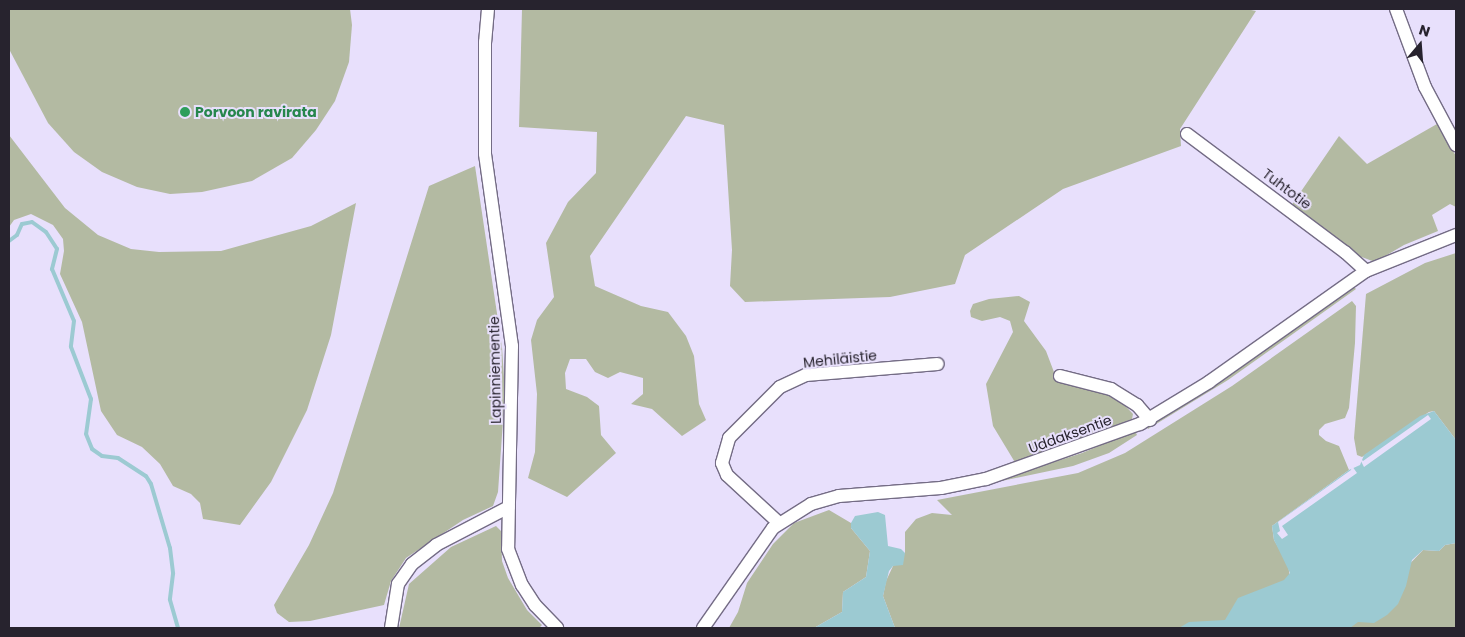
<!DOCTYPE html>
<meta charset="utf-8">
<style>
body{margin:0}
#map{position:relative;width:1465px;height:637px;overflow:hidden;background:#e8e0fc;font-family:Poppins,sans-serif}
div>[style]{position:absolute}
.green>*{inset:0;background:#b3baa2}
.water>*{inset:0;background:#9ccad2}
.pier>*{inset:0;background:#e8e0fc}
.stream>*{height:4px;margin:-2px;padding:0 2px;transform-origin:2px;border-radius:2px;background:#9ccad2}
.roads{filter:drop-shadow(1px 0 #746c85) drop-shadow(-1px 0 #746c85) drop-shadow(0 1px #746c85) drop-shadow(0 -1px #746c85)}
.minor>*{height:12px;margin:-6px;padding:0 6px;transform-origin:6px;border-radius:6px;background:#fff}
.dots>*{width:14px;height:14px;translate:-50% -50%;box-sizing:border-box;border:2px solid #e8e0fc;border-radius:50%}
span{translate:-50% -50%;white-space:nowrap;text-align:center;line-height:1.15;-webkit-text-stroke:4px #e8e0fc;paint-order:stroke}
.leisure-label{font-size:14px;color:#27864d;font-weight:700}
.left{translate:0 -50%;text-align:left}
.street-label{font-size:14px;color:#27232e}
.frame{position:absolute;inset:0;border:10px solid #27232e;pointer-events:none}
.north{position:absolute;left:1395px;top:20px;width:50px;height:50px;-webkit-text-stroke:4px #e8e0fc;paint-order:stroke;rotate:18deg;font-size:14px;font-weight:700;line-height:20px;text-align:center;color:#27232e}
.north::after{content:'';display:block;margin:auto;width:18px;height:22px;background:#27232e;clip-path:polygon(50% 0,100% 100%,50% 72%,0 100%)}
</style>
<div id="map">
<div class="green">
<div style="clip-path:polygon(9px 9px,350px 9px,352px 25px,349px 62px,335px 101px,316px 130px,292px 158px,252px 181px,202px 192px,170px 194px,137px 187px,102px 172px,74px 152px,48px 123px,9px 49px)"></div>
<div style="clip-path:polygon(522px 9px,1246px 9px,1256px 11px,1180px 129px,1181px 146px,1063px 189px,965px 255px,955px 284px,890px 297px,745px 302px,730px 286px,732px 250px,724px 125px,686px 116px,590px 256px,595px 286px,641px 306px,668px 312px,686px 336px,694px 356px,699px 404px,706px 420px,682px 436px,652px 409px,631px 404px,643px 394px,643px 378px,620px 372px,608px 378px,595px 372px,586px 359px,570px 359px,565px 373px,566px 389px,587px 397px,599px 406px,601px 435px,616px 453px,567px 497px,528px 478px,535px 452px,537px 394px,531px 340px,537px 320px,554px 297px,546px 243px,568px 202px,596px 173px,597px 132px,519px 127px)"></div>
<div style="clip-path:polygon(1437px 124px,1456px 156px,1456px 207px,1450px 204px,1432px 215px,1438px 231px,1404px 245px,1375px 262px,1359px 256px,1291px 206px,1339px 136px,1367px 164px)"></div>
<div style="clip-path:polygon(9px 135px,65px 208px,98px 235px,131px 249px,159px 252px,221px 251px,311px 226px,356px 203px,331px 335px,307px 410px,271px 482px,240px 525px,203px 519px,200px 503px,191px 494px,173px 486px,160px 464px,142px 447px,117px 435px,101px 411px,82px 322px,60px 274px,64px 251px,63px 239px,53px 225px,31px 214px,14px 220px,9px 227px)"></div>
<div style="clip-path:polygon(475px 166px,502px 347px,505px 392px,498px 492px,493px 506px,463px 520px,406px 558px,391px 581px,384px 605px,310px 621px,289px 622px,277px 613px,274px 605px,309px 545px,333px 493px,429px 186px)"></div>
<div style="clip-path:polygon(1456px 253px,1456px 440px,1434px 411px,1429px 412px,1362px 457px,1357px 455px,1354px 438px,1366px 294px,1425px 263px)"></div>
<div style="clip-path:polygon(1353px 286px,1356px 289px,1228px 380px,1148px 429px,1146px 426px)"></div>
<div style="clip-path:polygon(1019px 296px,1030px 302px,1024px 321px,1046px 351px,1057px 380px,1115px 395px,1133px 414px,1132px 419px,1016px 464px,993px 426px,986px 384px,1013px 332px,1010px 321px,1000px 317px,982px 321px,971px 317px,970px 311px,973px 304px,989px 299px)"></div>
<div style="clip-path:polygon(1352px 301px,1356px 306px,1355px 343px,1349px 408px,1345px 418px,1325px 424px,1319px 430px,1319px 435px,1326px 441px,1339px 446px,1349px 470px,1272px 526px,1274px 540px,1288px 564px,1291px 585px,1218px 628px,895px 628px,883px 596px,886px 581px,893px 566px,905px 553px,905px 532px,916px 519px,932px 513px,952px 515px,937px 500px,1078px 473px,1125px 453px,1232px 386px)"></div>
<div style="clip-path:polygon(1135px 431px,1137px 435px,1109px 453px,1073px 466px,983px 485px,1082px 453px)"></div>
<div style="clip-path:polygon(829px 510px,851px 523px,851px 528px,870px 551px,866px 577px,843px 592px,842px 612px,814px 628px,729px 628px,738px 612px,747px 583px,773px 544px,794px 523px)"></div>
<div style="clip-path:polygon(496px 526px,501px 531px,502px 561px,508px 578px,527px 610px,542px 625px,539px 628px,399px 628px,409px 584px,451px 547px)"></div>
<div style="clip-path:polygon(1456px 543px,1456px 628px,1348px 628px,1423px 550px,1439px 551px,1445px 545px)"></div>
</div>
<div class="water">
<div style="clip-path:polygon(1434px 411px,1456px 440px,1456px 543px,1445px 545px,1439px 551px,1423px 550px,1412px 560px,1406px 586px,1398px 604px,1387px 615px,1374px 623px,1358px 622px,1350px 628px,1179px 628px,1189px 622px,1225px 620px,1238px 598px,1284px 580px,1290px 573px,1274px 540px,1272px 526px,1349px 470px,1360px 465px,1364px 455px,1420px 416px)"></div>
<div style="clip-path:polygon(878px 512px,885px 515px,888px 546px,901px 549px,905px 553px,903px 565px,893px 566px,889px 571px,883px 596px,895px 628px,814px 628px,842px 612px,843px 592px,866px 577px,870px 551px,851px 528px,851px 523px,855px 516px)"></div>
</div>
<div class="pier">
<div style="clip-path:polygon(1428px 415px,1431px 419px,1364px 467px,1359px 457px,1363px 461px)"></div>
<div style="clip-path:polygon(1352px 466px,1357px 473px,1282px 526px,1288px 535px,1282px 539px,1277px 533px,1280px 531px,1278px 522px,1351px 470px)"></div>
</div>
<div class="stream">
<div style="left:9px;top:241px;width:10px;rotate:-37deg"></div>
<div style="left:17px;top:235px;width:12px;rotate:-66deg"></div>
<div style="left:22px;top:224px;width:10px;rotate:-11deg"></div>
<div style="left:32px;top:222px;width:17px;rotate:36deg"></div>
<div style="left:46px;top:232px;width:20px;rotate:57deg"></div>
<div style="left:57px;top:249px;width:21px;rotate:104deg"></div>
<div style="left:52px;top:269px;width:56px;rotate:67.1deg"></div>
<div style="left:74px;top:321px;width:26px;rotate:97deg"></div>
<div style="left:71px;top:347px;width:56px;rotate:69deg"></div>
<div style="left:91px;top:399px;width:35px;rotate:98deg"></div>
<div style="left:86px;top:434px;width:16px;rotate:68deg"></div>
<div style="left:92px;top:449px;width:12px;rotate:35deg"></div>
<div style="left:102px;top:456px;width:16px;rotate:7deg"></div>
<div style="left:118px;top:458px;width:33px;rotate:33deg"></div>
<div style="left:146px;top:476px;width:9px;rotate:58deg"></div>
<div style="left:151px;top:484px;width:67px;rotate:73.5deg"></div>
<div style="left:170px;top:548px;width:26px;rotate:83deg"></div>
<div style="left:173px;top:574px;width:26px;rotate:97deg"></div>
<div style="left:170px;top:600px;width:29px;rotate:74deg"></div>
</div>
<div class="roads">
<div class="minor">
<div style="left:488px;top:9px;width:33px;rotate:95deg"></div>
<div style="left:485px;top:42px;width:112px;rotate:90deg"></div>
<div style="left:485px;top:154px;width:194px;rotate:82deg"></div>
<div style="left:512px;top:346px;width:203px;rotate:91.1deg"></div>
<div style="left:508px;top:549px;width:39px;rotate:69deg"></div>
<div style="left:522px;top:585px;width:24px;rotate:57deg"></div>
<div style="left:535px;top:605px;width:32px;rotate:46deg"></div>
<div style="left:1396px;top:9px;width:83px;rotate:69.6deg"></div>
<div style="left:1425px;top:87px;width:66px;rotate:61.9deg"></div>
<div style="left:1187px;top:134px;width:197px;rotate:36.8deg"></div>
<div style="left:1345px;top:252px;width:28px;rotate:42deg"></div>
<div style="left:1060px;top:376px;width:53px;rotate:14.3deg"></div>
<div style="left:1111px;top:389px;width:31px;rotate:32deg"></div>
<div style="left:1137px;top:405px;width:20px;rotate:49deg"></div>
<div style="left:779px;top:523px;width:71px;rotate:-137.3deg"></div>
<div style="left:727px;top:475px;width:13px;rotate:-113deg"></div>
<div style="left:722px;top:463px;width:26px;rotate:-74deg"></div>
<div style="left:729px;top:438px;width:72px;rotate:-45deg"></div>
<div style="left:780px;top:387px;width:29px;rotate:-25deg"></div>
<div style="left:806px;top:375px;width:132px;rotate:-4.8deg"></div>
<div style="left:391px;top:628px;width:45px;rotate:-81deg"></div>
<div style="left:398px;top:584px;width:24px;rotate:-55deg"></div>
<div style="left:412px;top:564px;width:31px;rotate:-38deg"></div>
<div style="left:436px;top:545px;width:82px;rotate:-27.5deg"></div>
<div style="left:703px;top:628px;width:122px;rotate:-55deg"></div>
<div style="left:773px;top:528px;width:45px;rotate:-32.3deg"></div>
<div style="left:811px;top:504px;width:29px;rotate:-16deg"></div>
<div style="left:839px;top:496px;width:102px;rotate:-4.5deg"></div>
<div style="left:941px;top:488px;width:46px;rotate:-11.3deg"></div>
<div style="left:986px;top:479px;width:164px;rotate:-19.7deg"></div>
<div style="left:1140px;top:424px;width:81px;rotate:-31.3deg"></div>
<div style="left:1209px;top:382px;width:192px;rotate:-35.3deg"></div>
<div style="left:1366px;top:271px;width:97px;rotate:-21.8deg"></div>
</div>
</div>
<div class="dots">
<div style="left:185px;top:112px;background:#2e9e5b"></div>
</div>
<div class="leisure-label">
<span class="left" style="left:195px;top:112px">Porvoon ravirata</span>
</div>
<div class="street-label">
<span style="left:1287px;top:189px;rotate:37deg">Tuhtotie</span>
<span style="left:840px;top:359px;rotate:-6deg">Mehiläistie</span>
<span style="left:495px;top:370px;rotate:-91deg">Lapinniementie</span>
<span style="left:1070px;top:434px;rotate:-20deg">Uddaksentie</span>
</div>
<div class="frame"></div>
<div class="north">N</div>
</div>
